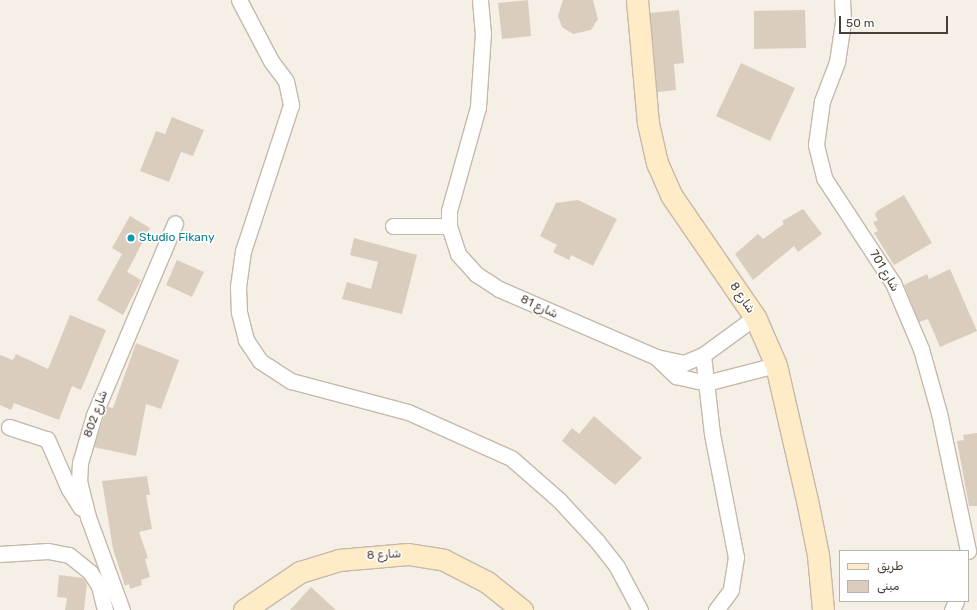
<!DOCTYPE html>
<meta charset="utf-8">
<style>
body{margin:0}
#map{position:relative;width:977px;height:610px;overflow:hidden;background:#f5efe6;font-family:Rubik,"Noto Sans Arabic",sans-serif}
div>[style]{position:absolute}
.building>*{inset:0;background:#dbcdbd}
.roads{filter:drop-shadow(1px 0 #c5b9ab) drop-shadow(-1px 0 #c5b9ab) drop-shadow(0 1px #c5b9ab) drop-shadow(0 -1px #c5b9ab)}
.street>*{height:15px;margin:-7.5px;padding:0 7.5px;transform-origin:7.5px;border-radius:7.5px;background:#fff}
.secondary>*{height:21px;margin:-10.5px;padding:0 10.5px;transform-origin:10.5px;border-radius:10.5px;background:#ffecc6}
.dots>*{width:11px;height:11px;translate:-50% -50%;box-sizing:border-box;border:2px solid #fff;border-radius:50%}
span{translate:-50% -50%;white-space:nowrap;text-align:center;line-height:1.15;-webkit-text-stroke:3.5px #fff;paint-order:stroke}
.culture-label{font-size:12px;color:#0d838f}
.left{translate:0 -50%;text-align:left}
.street-label{font-size:12px;color:#493f35}
.legend{position:absolute;left:839px;top:550px;width:130px;height:52px;box-sizing:border-box;background:#fff;border:1px solid #b6b2ae;margin:0;padding:5px 7px;list-style:none;font-size:12px;color:#493f35}
.legend li{display:flex;align-items:center;gap:8px;height:20px}
.legend b{width:20px;border:1px solid #b6b2ae}
.scale{position:absolute;left:839px;top:16px;width:109px;height:18px;box-sizing:border-box;border:2px solid #493f35;border-top:0;padding-left:5px;font-size:12px;line-height:14px;white-space:nowrap;color:#493f35;-webkit-text-stroke:3px #fff;paint-order:stroke}
</style>
<div id="map">
<div class="building">
<div style="clip-path:polygon(528px 0,531px 36px,502px 39px,498px 3px)"></div>
<div style="clip-path:polygon(563px 0,593px 0,598px 19px,591px 30px,573px 34px,562px 27px,558px 16px)"></div>
<div style="clip-path:polygon(679px 10px,684px 63px,674px 64px,676px 90px,657px 92px,650px 13px)"></div>
<div style="clip-path:polygon(805px 10px,806px 48px,754px 49px,754px 11px)"></div>
<div style="clip-path:polygon(741px 63px,795px 88px,770px 141px,716px 116px)"></div>
<div style="clip-path:polygon(172px 117px,204px 130px,193px 156px,181px 152px,169px 182px,140px 171px,156px 131px,165px 134px)"></div>
<div style="clip-path:polygon(904px 195px,932px 243px,894px 265px,874px 233px,878px 231px,873px 222px,878px 220px,875px 215px,877px 211px)"></div>
<div style="clip-path:polygon(578px 200px,617px 219px,593px 266px,571px 255px,569px 260px,553px 252px,557px 245px,540px 236px,556px 203px)"></div>
<div style="clip-path:polygon(803px 209px,822px 234px,798px 252px,794px 246px,753px 280px,735px 254px,758px 234px,763px 239px,784px 224px,782px 221px)"></div>
<div style="clip-path:polygon(130px 216px,150px 228px,127px 272px,141px 280px,123px 315px,97px 300px,122px 254px,112px 248px)"></div>
<div style="clip-path:polygon(354px 238px,417px 255px,402px 314px,342px 299px,347px 282px,371px 289px,378px 262px,350px 255px)"></div>
<div style="clip-path:polygon(177px 260px,204px 272px,192px 297px,166px 285px)"></div>
<div style="clip-path:polygon(950px 269px,977px 331px,940px 347px,928px 319px,919px 322px,904px 285px,927px 274px,929px 279px)"></div>
<div style="clip-path:polygon(70px 315px,106px 330px,81px 390px,72px 386px,59px 420px,14px 403px,11px 410px,0 405px,0 355px,13px 360px,16px 354px,48px 369px)"></div>
<div style="clip-path:polygon(136px 343px,179px 360px,161px 409px,146px 404px,136px 456px,94px 447px,107px 407px,113px 408px)"></div>
<div style="clip-path:polygon(594px 416px,642px 458px,615px 485px,562px 441px,572px 428px,579px 434px)"></div>
<div style="clip-path:polygon(977px 433px,977px 506px,969px 506px,957px 441px,964px 440px,963px 435px)"></div>
<div style="clip-path:polygon(147px 476px,150px 495px,146px 495px,152px 529px,139px 532px,148px 558px,145px 559px,150px 577px,141px 580px,142px 585px,130px 589px,129px 584px,125px 586px,113px 549px,102px 481px)"></div>
<div style="clip-path:polygon(59px 575px,83px 578px,87px 584px,84px 610px,65px 610px,67px 598px,57px 597px)"></div>
<div style="clip-path:polygon(311px 587px,336px 610px,290px 610px)"></div>
</div>
<div class="roads">
<div class="street">
<div style="left:239px;top:0;width:69px;rotate:62.3deg"></div>
<div style="left:271px;top:61px;width:25px;rotate:53deg"></div>
<div style="left:286px;top:81px;width:25px;rotate:78deg"></div>
<div style="left:291px;top:105px;width:154px;rotate:108.2deg"></div>
<div style="left:243px;top:251px;width:35px;rotate:98deg"></div>
<div style="left:238px;top:286px;width:26px;rotate:88deg"></div>
<div style="left:239px;top:312px;width:29px;rotate:76deg"></div>
<div style="left:246px;top:340px;width:25px;rotate:56deg"></div>
<div style="left:260px;top:361px;width:37px;rotate:33deg"></div>
<div style="left:291px;top:381px;width:121px;rotate:14.8deg"></div>
<div style="left:408px;top:412px;width:113px;rotate:24.1deg"></div>
<div style="left:511px;top:458px;width:64px;rotate:41.2deg"></div>
<div style="left:559px;top:500px;width:56px;rotate:47.2deg"></div>
<div style="left:597px;top:541px;width:33px;rotate:52deg"></div>
<div style="left:617px;top:567px;width:49px;rotate:61.9deg"></div>
<div style="left:480px;top:0;width:33px;rotate:85deg"></div>
<div style="left:483px;top:33px;width:74px;rotate:93.9deg"></div>
<div style="left:478px;top:107px;width:108px;rotate:105.6deg"></div>
<div style="left:449px;top:211px;width:15px;rotate:90deg"></div>
<div style="left:449px;top:226px;width:29px;rotate:72deg"></div>
<div style="left:458px;top:254px;width:27px;rotate:48deg"></div>
<div style="left:476px;top:274px;width:27px;rotate:33deg"></div>
<div style="left:499px;top:289px;width:171px;rotate:23.4deg"></div>
<div style="left:656px;top:357px;width:29px;rotate:12deg"></div>
<div style="left:684px;top:363px;width:21px;rotate:-23deg"></div>
<div style="left:703px;top:355px;width:64px;rotate:-36.2deg"></div>
<div style="left:842px;top:0;width:22px;rotate:87deg"></div>
<div style="left:843px;top:22px;width:40px;rotate:98.5deg"></div>
<div style="left:837px;top:62px;width:42px;rotate:111deg"></div>
<div style="left:822px;top:101px;width:44px;rotate:97.8deg"></div>
<div style="left:816px;top:145px;width:34px;rotate:76deg"></div>
<div style="left:824px;top:178px;width:126px;rotate:56.7deg"></div>
<div style="left:893px;top:283px;width:72px;rotate:67deg"></div>
<div style="left:921px;top:349px;width:66px;rotate:74.3deg"></div>
<div style="left:939px;top:413px;width:141px;rotate:78.1deg"></div>
<div style="left:393px;top:226px;width:56px"></div>
<div style="left:703px;top:355px;width:80px;rotate:83.5deg"></div>
<div style="left:712px;top:434px;width:125px;rotate:79deg"></div>
<div style="left:736px;top:557px;width:33px;rotate:99deg"></div>
<div style="left:731px;top:590px;width:25px;rotate:127deg"></div>
<div style="left:656px;top:357px;width:28px;rotate:44deg"></div>
<div style="left:676px;top:376px;width:31px;rotate:13deg"></div>
<div style="left:706px;top:383px;width:72px;rotate:-14.4deg"></div>
<div style="left:9px;top:427px;width:40px;rotate:18deg"></div>
<div style="left:47px;top:439px;width:55px;rotate:66.3deg"></div>
<div style="left:69px;top:489px;width:22px;rotate:58deg"></div>
<div style="left:0;top:554px;width:48px;rotate:-3.6deg"></div>
<div style="left:48px;top:551px;width:21px;rotate:11deg"></div>
<div style="left:69px;top:555px;width:27px;rotate:39deg"></div>
<div style="left:90px;top:572px;width:17px;rotate:57deg"></div>
<div style="left:99px;top:586px;width:25px;rotate:76deg"></div>
<div style="left:122px;top:610px;width:99px;rotate:-110.1deg"></div>
<div style="left:88px;top:517px;width:36px;rotate:-104deg"></div>
<div style="left:79px;top:482px;width:19px;rotate:-87deg"></div>
<div style="left:80px;top:463px;width:50px;rotate:-73.7deg"></div>
<div style="left:94px;top:415px;width:208px;rotate:-67.1deg"></div>
<div style="left:952px;top:610px;width:10px;rotate:-66deg"></div>
</div>
<div class="secondary">
<div style="left:637px;top:0;width:123px;rotate:84.9deg"></div>
<div style="left:648px;top:123px;width:41px;rotate:77.3deg"></div>
<div style="left:657px;top:163px;width:35px;rotate:66deg"></div>
<div style="left:671px;top:195px;width:148px;rotate:55.5deg"></div>
<div style="left:755px;top:317px;width:52px;rotate:66.4deg"></div>
<div style="left:776px;top:365px;width:139px;rotate:77.1deg"></div>
<div style="left:807px;top:500px;width:56px;rotate:78.7deg"></div>
<div style="left:818px;top:555px;width:55px;rotate:84.8deg"></div>
<div style="left:244px;top:610px;width:68px;rotate:-34.2deg"></div>
<div style="left:300px;top:572px;width:41px;rotate:-17.1deg"></div>
<div style="left:339px;top:560px;width:69px;rotate:-5deg"></div>
<div style="left:408px;top:554px;width:36px;rotate:9deg"></div>
<div style="left:444px;top:560px;width:48px;rotate:27.1deg"></div>
<div style="left:487px;top:582px;width:45px;rotate:38.7deg"></div>
</div>
</div>
<div class="dots">
<div style="left:131px;top:238px;background:#0f9aa8"></div>
</div>
<div class="culture-label">
<span class="left" style="left:139px;top:238px">Studio Fikany</span>
</div>
<div class="street-label">
<span style="left:884px;top:271px;rotate:59deg">شارع 701</span>
<span style="left:742px;top:298px;rotate:56deg">شارع 8</span>
<span style="left:539px;top:307px;rotate:25deg">شارع 81</span>
<span style="left:96px;top:414px;rotate:-70deg">شارع 802</span>
<span style="left:384px;top:555px;rotate:-3deg">شارع 8</span>
</div>
<ul class="legend">
<li><b style="height:5px;background:#ffecc6"></b>طريق</li>
<li><b style="height:11px;background:#dbcdbd"></b>مبنى</li>
</ul>
<div class="scale">50 m</div>
</div>
